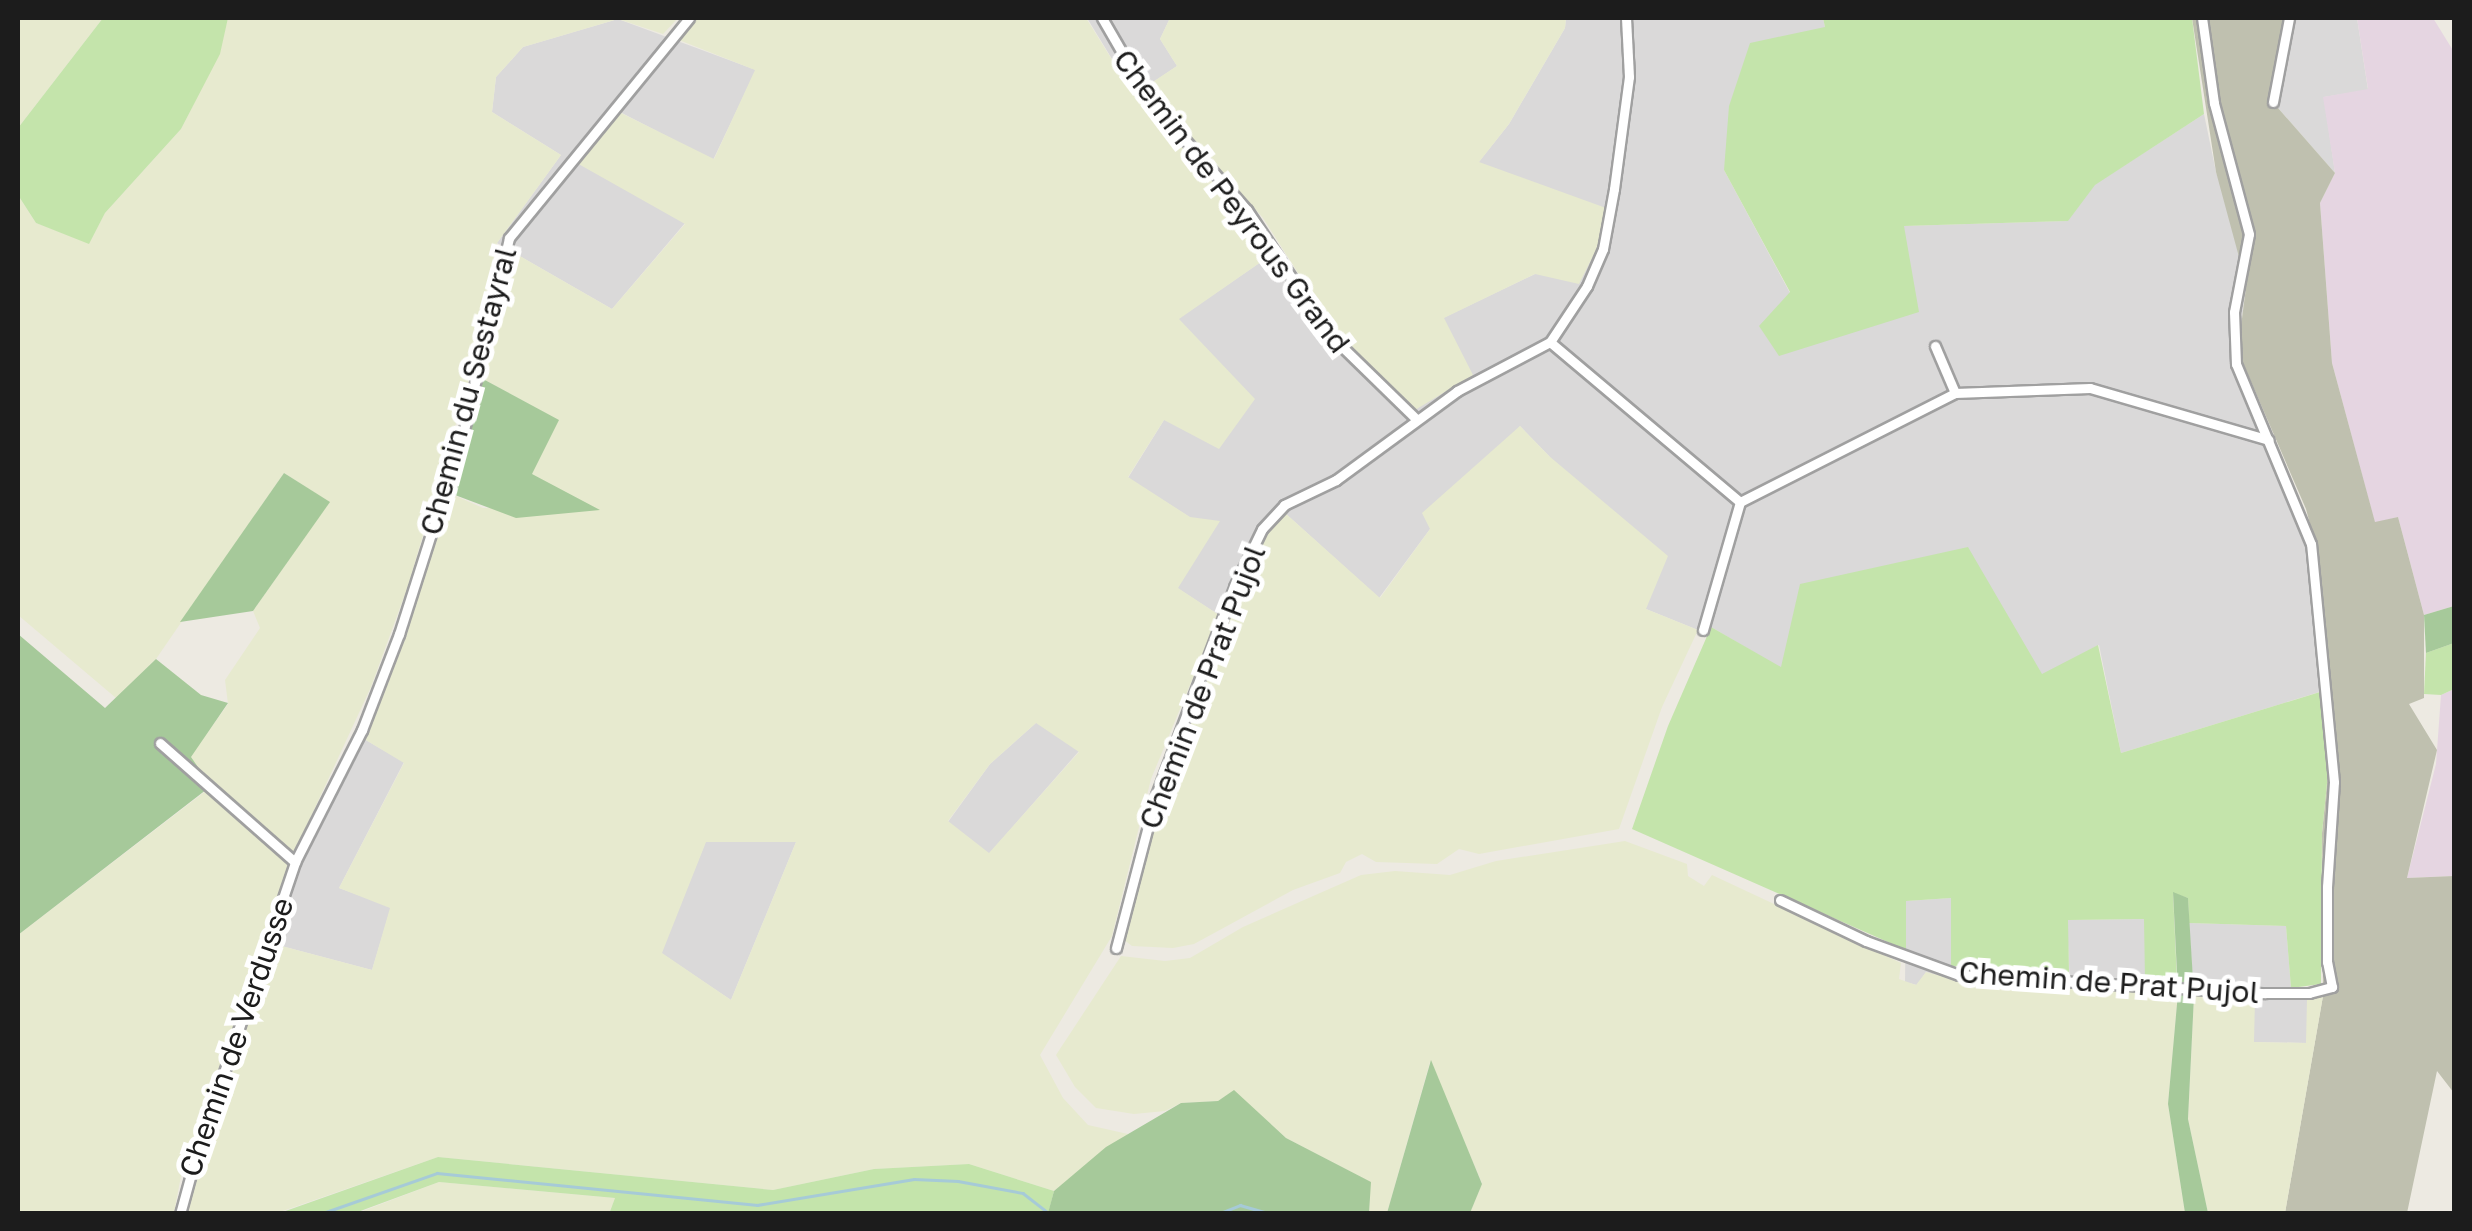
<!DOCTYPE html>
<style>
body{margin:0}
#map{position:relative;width:2472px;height:1231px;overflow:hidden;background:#edeae2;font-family:"Golos Text",sans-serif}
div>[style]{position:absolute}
.residential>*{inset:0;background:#dad9d9}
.industrial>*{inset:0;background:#e5d5e1}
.construction>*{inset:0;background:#bfc0af}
.farmland>*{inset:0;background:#e7eacf}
.grass>*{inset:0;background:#c4e4ab}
.forest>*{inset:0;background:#a6c99a}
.stream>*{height:2.5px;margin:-1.25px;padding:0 1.25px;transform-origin:1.25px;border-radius:1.25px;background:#a6cad7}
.roads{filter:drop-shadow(2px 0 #a0a0a0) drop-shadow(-2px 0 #a0a0a0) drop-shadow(0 2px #a0a0a0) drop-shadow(0 -2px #a0a0a0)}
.minor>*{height:9px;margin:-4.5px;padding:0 4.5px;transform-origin:4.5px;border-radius:4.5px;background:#fff}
span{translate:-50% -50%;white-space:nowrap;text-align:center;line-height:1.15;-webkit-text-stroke:10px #fff;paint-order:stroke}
.street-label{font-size:30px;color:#1c1c1c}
.frame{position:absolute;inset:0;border:20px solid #1c1c1c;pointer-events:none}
</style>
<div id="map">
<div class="residential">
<div style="clip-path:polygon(1087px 18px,1170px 18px,1160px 39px,1177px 66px,1134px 95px)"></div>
<div style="clip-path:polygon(1566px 18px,1823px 18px,1825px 27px,1724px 170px,1790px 293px,1904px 226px,2067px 221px,2094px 185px,2204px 114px,2216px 172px,2249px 264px,2240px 334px,2243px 363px,2315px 542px,2328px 650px,2326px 690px,2121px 753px,2099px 645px,2042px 675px,1781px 668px,1711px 627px,1698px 630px,1646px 609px,1549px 456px,1520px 426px,1430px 529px,1379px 598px,1285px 513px,1257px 528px,1219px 615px,1177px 588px,1191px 518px,1128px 478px,1164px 420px,1254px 400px,1178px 319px,1271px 255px,1322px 334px,1415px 409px,1443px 318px,1535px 274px,1478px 163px,1509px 124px,1565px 28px)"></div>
<div style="clip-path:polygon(2296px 18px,2357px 18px,2368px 90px,2324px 97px,2335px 173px,2278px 108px)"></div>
<div style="clip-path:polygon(618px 19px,756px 70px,713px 160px,620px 112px,576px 162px,685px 223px,612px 309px,497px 243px,561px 155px,492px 112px,496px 77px,523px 47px)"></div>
<div style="clip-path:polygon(1037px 722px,1079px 751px,989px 854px,948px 822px,990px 764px)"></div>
<div style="clip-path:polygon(364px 739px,404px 762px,339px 888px,391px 907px,372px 970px,274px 944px,303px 858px)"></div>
<div style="clip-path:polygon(706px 841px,796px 842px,731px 1000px,661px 953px)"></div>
<div style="clip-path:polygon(1951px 898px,1951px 980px,1926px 972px,1917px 985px,1905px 982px,1906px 901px)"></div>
<div style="clip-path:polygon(2145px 919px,2146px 991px,2070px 987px,2067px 920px)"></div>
<div style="clip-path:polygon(2189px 923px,2286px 926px,2291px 988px,2307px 999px,2307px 1043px,2253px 1042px,2254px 999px,2194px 996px)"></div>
</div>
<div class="industrial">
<div style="clip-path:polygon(2357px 18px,2433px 18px,2454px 52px,2454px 606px,2424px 615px,2398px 517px,2375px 523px,2332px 363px,2320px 203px,2335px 173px,2323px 97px,2368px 89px)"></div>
<div style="clip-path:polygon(2454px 689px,2454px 876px,2407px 878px,2436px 764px,2441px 695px)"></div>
</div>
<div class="construction">
<div style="clip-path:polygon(2192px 18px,2296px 18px,2278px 108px,2335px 173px,2320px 203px,2332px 363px,2375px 522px,2398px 517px,2424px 615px,2424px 698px,2409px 704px,2437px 750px,2407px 878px,2454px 876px,2454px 1093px,2437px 1071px,2407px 1213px,2285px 1213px,2323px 996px,2322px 833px,2329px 763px,2320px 692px,2328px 650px,2315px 543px,2306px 509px,2243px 363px,2240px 334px,2249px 264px,2239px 257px,2216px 172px)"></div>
</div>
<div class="farmland">
<div style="clip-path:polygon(18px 18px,103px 18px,18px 128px)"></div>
<div style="clip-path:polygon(228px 18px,678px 18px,663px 34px,618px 19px,523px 47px,496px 77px,492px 112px,561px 155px,497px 243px,470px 376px,408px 586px,371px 687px,294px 853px,181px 1176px,174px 1213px,18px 1213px,18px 935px,211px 787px,190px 757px,228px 704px,225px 680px,260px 628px,253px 611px,329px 502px,284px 473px,156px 659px,116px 698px,18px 615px,18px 195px,36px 223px,89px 243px,105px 213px,181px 129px,219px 54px)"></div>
<div style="clip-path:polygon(evenodd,698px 18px,1086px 18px,1134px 95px,1223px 192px,1271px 255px,1179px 319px,1255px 399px,1219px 449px,1164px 420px,1128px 477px,1190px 517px,1220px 521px,1178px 588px,1219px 615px,1151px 779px,1112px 936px,1040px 1055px,1063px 1098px,1088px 1125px,1128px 1134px,1054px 1191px,969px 1164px,874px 1169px,773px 1190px,438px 1157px,277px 1213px,189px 1214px,192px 1188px,274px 944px,372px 970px,390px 908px,339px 888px,404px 763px,364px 739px,406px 637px,447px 492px,483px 508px,598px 510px,531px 474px,558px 420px,483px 379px,503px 271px,511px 251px,612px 309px,685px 224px,575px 162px,619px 112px,714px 159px,755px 70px,679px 40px,698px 18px,1036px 723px,1079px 752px,989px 853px,948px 821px,990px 764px,1036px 723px,698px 18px,706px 842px,796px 842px,731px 1000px,662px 953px,706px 842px)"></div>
<div style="clip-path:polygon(1170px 18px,1566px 18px,1565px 28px,1509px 124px,1479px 162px,1606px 208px,1597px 248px,1579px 284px,1535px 274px,1444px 318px,1473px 375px,1415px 410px,1352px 358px,1263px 218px,1145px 87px,1177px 66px,1160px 39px)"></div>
<div style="clip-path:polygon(1520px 426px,1549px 456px,1668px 556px,1646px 609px,1698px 630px,1662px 707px,1619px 829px,1479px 854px,1459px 849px,1437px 864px,1376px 862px,1362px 854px,1346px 862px,1340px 873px,1293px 890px,1194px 944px,1173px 948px,1132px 946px,1123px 939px,1154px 819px,1250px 558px,1270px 527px,1285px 513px,1380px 598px,1430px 529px,1422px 513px)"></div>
<div style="clip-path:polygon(1625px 841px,1687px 864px,1688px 876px,1704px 886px,1712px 875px,1901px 963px,1899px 979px,1916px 985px,1926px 972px,1963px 982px,2178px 993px,2168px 1104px,2185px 1213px,1470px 1213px,1482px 1183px,1430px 1062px,1387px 1213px,1369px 1213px,1370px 1182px,1286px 1138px,1234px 1091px,1218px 1101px,1181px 1103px,1165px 1111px,1134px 1114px,1096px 1108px,1075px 1087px,1056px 1055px,1121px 956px,1165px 961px,1190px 958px,1243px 927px,1361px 875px,1395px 871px,1450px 875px,1496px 861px)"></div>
<div style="clip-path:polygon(2194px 996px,2255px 999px,2254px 1042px,2306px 1043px,2307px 999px,2323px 996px,2285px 1213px,2208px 1213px,2188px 1119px)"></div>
<div style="clip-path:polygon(439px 1182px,615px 1198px,609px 1213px,355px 1214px)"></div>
</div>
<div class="grass">
<div style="clip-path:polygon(103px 18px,228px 18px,220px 54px,181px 129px,105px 213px,89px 244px,36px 223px,18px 195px,18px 128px)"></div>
<div style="clip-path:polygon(1823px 18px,2192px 18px,2204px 114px,2095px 185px,2068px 221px,1904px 226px,1919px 312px,1779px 356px,1759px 326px,1790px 292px,1724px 170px,1729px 106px,1750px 43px,1825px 27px)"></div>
<div style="clip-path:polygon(1968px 547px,2042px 674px,2098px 645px,2121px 753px,2320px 692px,2329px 763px,2322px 833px,2321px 984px,2291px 988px,2286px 926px,2189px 923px,2188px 898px,2173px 893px,2177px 980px,2145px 980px,2144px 919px,2068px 920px,2069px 972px,1951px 966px,1951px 898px,1906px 901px,1906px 950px,1632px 829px,1668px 726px,1711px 627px,1781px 667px,1800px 584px)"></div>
<div style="clip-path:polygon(2454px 643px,2454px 689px,2441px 695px,2424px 694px,2426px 653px)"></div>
<div style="clip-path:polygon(438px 1157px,773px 1190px,874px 1169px,969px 1164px,1054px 1191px,1048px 1214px,609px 1214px,615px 1198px,439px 1182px,355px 1213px,277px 1214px)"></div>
</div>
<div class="forest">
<div style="clip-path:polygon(483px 379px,559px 420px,532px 474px,600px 510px,516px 518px,447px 492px)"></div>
<div style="clip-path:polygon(284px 473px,330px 502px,253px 611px,180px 622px)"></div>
<div style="clip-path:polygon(2454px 606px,2454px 643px,2426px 653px,2424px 615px)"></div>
<div style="clip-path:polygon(18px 634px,105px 708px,156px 659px,201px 695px,228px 703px,191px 757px,211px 786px,18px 935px)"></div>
<div style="clip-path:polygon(2173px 892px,2188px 898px,2194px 996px,2188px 1119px,2208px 1213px,2185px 1213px,2168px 1104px,2178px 993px)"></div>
<div style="clip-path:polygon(1431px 1060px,1482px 1184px,1470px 1213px,1387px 1213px)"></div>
<div style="clip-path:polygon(1234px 1090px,1286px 1138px,1371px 1182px,1369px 1213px,1048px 1213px,1054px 1191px,1106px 1147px,1181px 1103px,1218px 1101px)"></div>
</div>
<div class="stream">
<div style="left:320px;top:1214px;width:124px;rotate:-19.3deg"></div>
<div style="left:437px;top:1173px;width:322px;rotate:5.7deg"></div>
<div style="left:757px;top:1205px;width:159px;rotate:-9.4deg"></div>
<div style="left:914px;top:1179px;width:44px;rotate:2.6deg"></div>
<div style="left:958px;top:1181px;width:66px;rotate:10.5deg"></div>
<div style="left:1023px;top:1193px;width:34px;rotate:38deg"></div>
<div style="left:1218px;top:1214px;width:24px;rotate:-22deg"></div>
<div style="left:1240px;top:1205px;width:33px;rotate:16deg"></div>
</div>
<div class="roads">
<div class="minor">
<div style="left:1102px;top:18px;width:94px;rotate:59.9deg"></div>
<div style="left:1149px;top:99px;width:148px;rotate:48.6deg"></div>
<div style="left:1247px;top:210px;width:146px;rotate:56.7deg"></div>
<div style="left:1327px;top:332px;width:123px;rotate:44.3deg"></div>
<div style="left:2273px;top:102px;width:86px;rotate:-79.2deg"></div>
<div style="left:1550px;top:342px;width:248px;rotate:40.1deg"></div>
<div style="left:1740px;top:502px;width:241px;rotate:-26.9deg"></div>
<div style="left:1955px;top:393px;width:135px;rotate:-2.1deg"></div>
<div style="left:2090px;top:388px;width:186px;rotate:16.2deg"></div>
<div style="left:1935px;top:346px;width:51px;rotate:66.9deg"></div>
<div style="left:1703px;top:630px;width:133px;rotate:-73.9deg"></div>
<div style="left:160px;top:743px;width:180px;rotate:41.4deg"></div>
<div style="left:1780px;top:900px;width:95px;rotate:25.5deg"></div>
<div style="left:1866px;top:941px;width:99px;rotate:20.1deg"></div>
<div style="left:1959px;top:975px;width:307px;rotate:3.4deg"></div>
<div style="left:2265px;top:993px;width:44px"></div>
<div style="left:2309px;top:993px;width:24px;rotate:-15deg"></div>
<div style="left:2332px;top:987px;width:25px;rotate:-101deg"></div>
<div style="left:2327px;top:962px;width:75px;rotate:-90deg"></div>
<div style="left:2327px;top:887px;width:105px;rotate:-86.2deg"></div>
<div style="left:2334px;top:782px;width:239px;rotate:-95.5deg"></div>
<div style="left:2311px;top:544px;width:195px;rotate:-112.6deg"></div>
<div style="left:2236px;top:364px;width:52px;rotate:-92.2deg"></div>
<div style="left:2234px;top:312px;width:79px;rotate:-79.1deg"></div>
<div style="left:2249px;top:234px;width:136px;rotate:-105deg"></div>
<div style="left:2214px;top:103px;width:86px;rotate:-98deg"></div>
<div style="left:1116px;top:948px;width:158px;rotate:-75.3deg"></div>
<div style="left:1156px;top:795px;width:222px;rotate:-69.4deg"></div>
<div style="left:1234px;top:587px;width:64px;rotate:-64.2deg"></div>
<div style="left:1262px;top:529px;width:33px;rotate:-47deg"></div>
<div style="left:1284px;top:505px;width:58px;rotate:-25.7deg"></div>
<div style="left:1336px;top:480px;width:150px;rotate:-36.3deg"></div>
<div style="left:1457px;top:391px;width:105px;rotate:-27.8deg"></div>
<div style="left:1550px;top:342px;width:67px;rotate:-56.5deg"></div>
<div style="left:1587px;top:286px;width:40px;rotate:-66.6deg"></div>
<div style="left:1603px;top:249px;width:61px;rotate:-79.6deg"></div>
<div style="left:1614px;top:189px;width:113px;rotate:-82.4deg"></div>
<div style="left:1629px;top:77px;width:59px;rotate:-92.9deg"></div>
<div style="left:180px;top:1214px;width:64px;rotate:-74.7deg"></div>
<div style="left:197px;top:1152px;width:306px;rotate:-71.3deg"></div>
<div style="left:295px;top:862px;width:148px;rotate:-63.1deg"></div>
<div style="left:362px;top:730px;width:103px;rotate:-68.9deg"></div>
<div style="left:399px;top:634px;width:214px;rotate:-72.3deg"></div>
<div style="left:464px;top:430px;width:197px;rotate:-76.8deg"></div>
<div style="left:509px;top:238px;width:284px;rotate:-50.7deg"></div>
</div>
</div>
<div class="street-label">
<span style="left:1232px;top:201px;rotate:53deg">Chemin de Peyrous Grand</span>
<span style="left:468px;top:391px;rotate:-75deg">Chemin du Sestayral</span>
<span style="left:1202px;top:687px;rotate:-69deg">Chemin de Prat Pujol</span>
<span style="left:2109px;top:982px;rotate:4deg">Chemin de Prat Pujol</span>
<span style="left:236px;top:1037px;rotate:-71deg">Chemin de Verdusse</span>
</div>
<div class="frame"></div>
</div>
